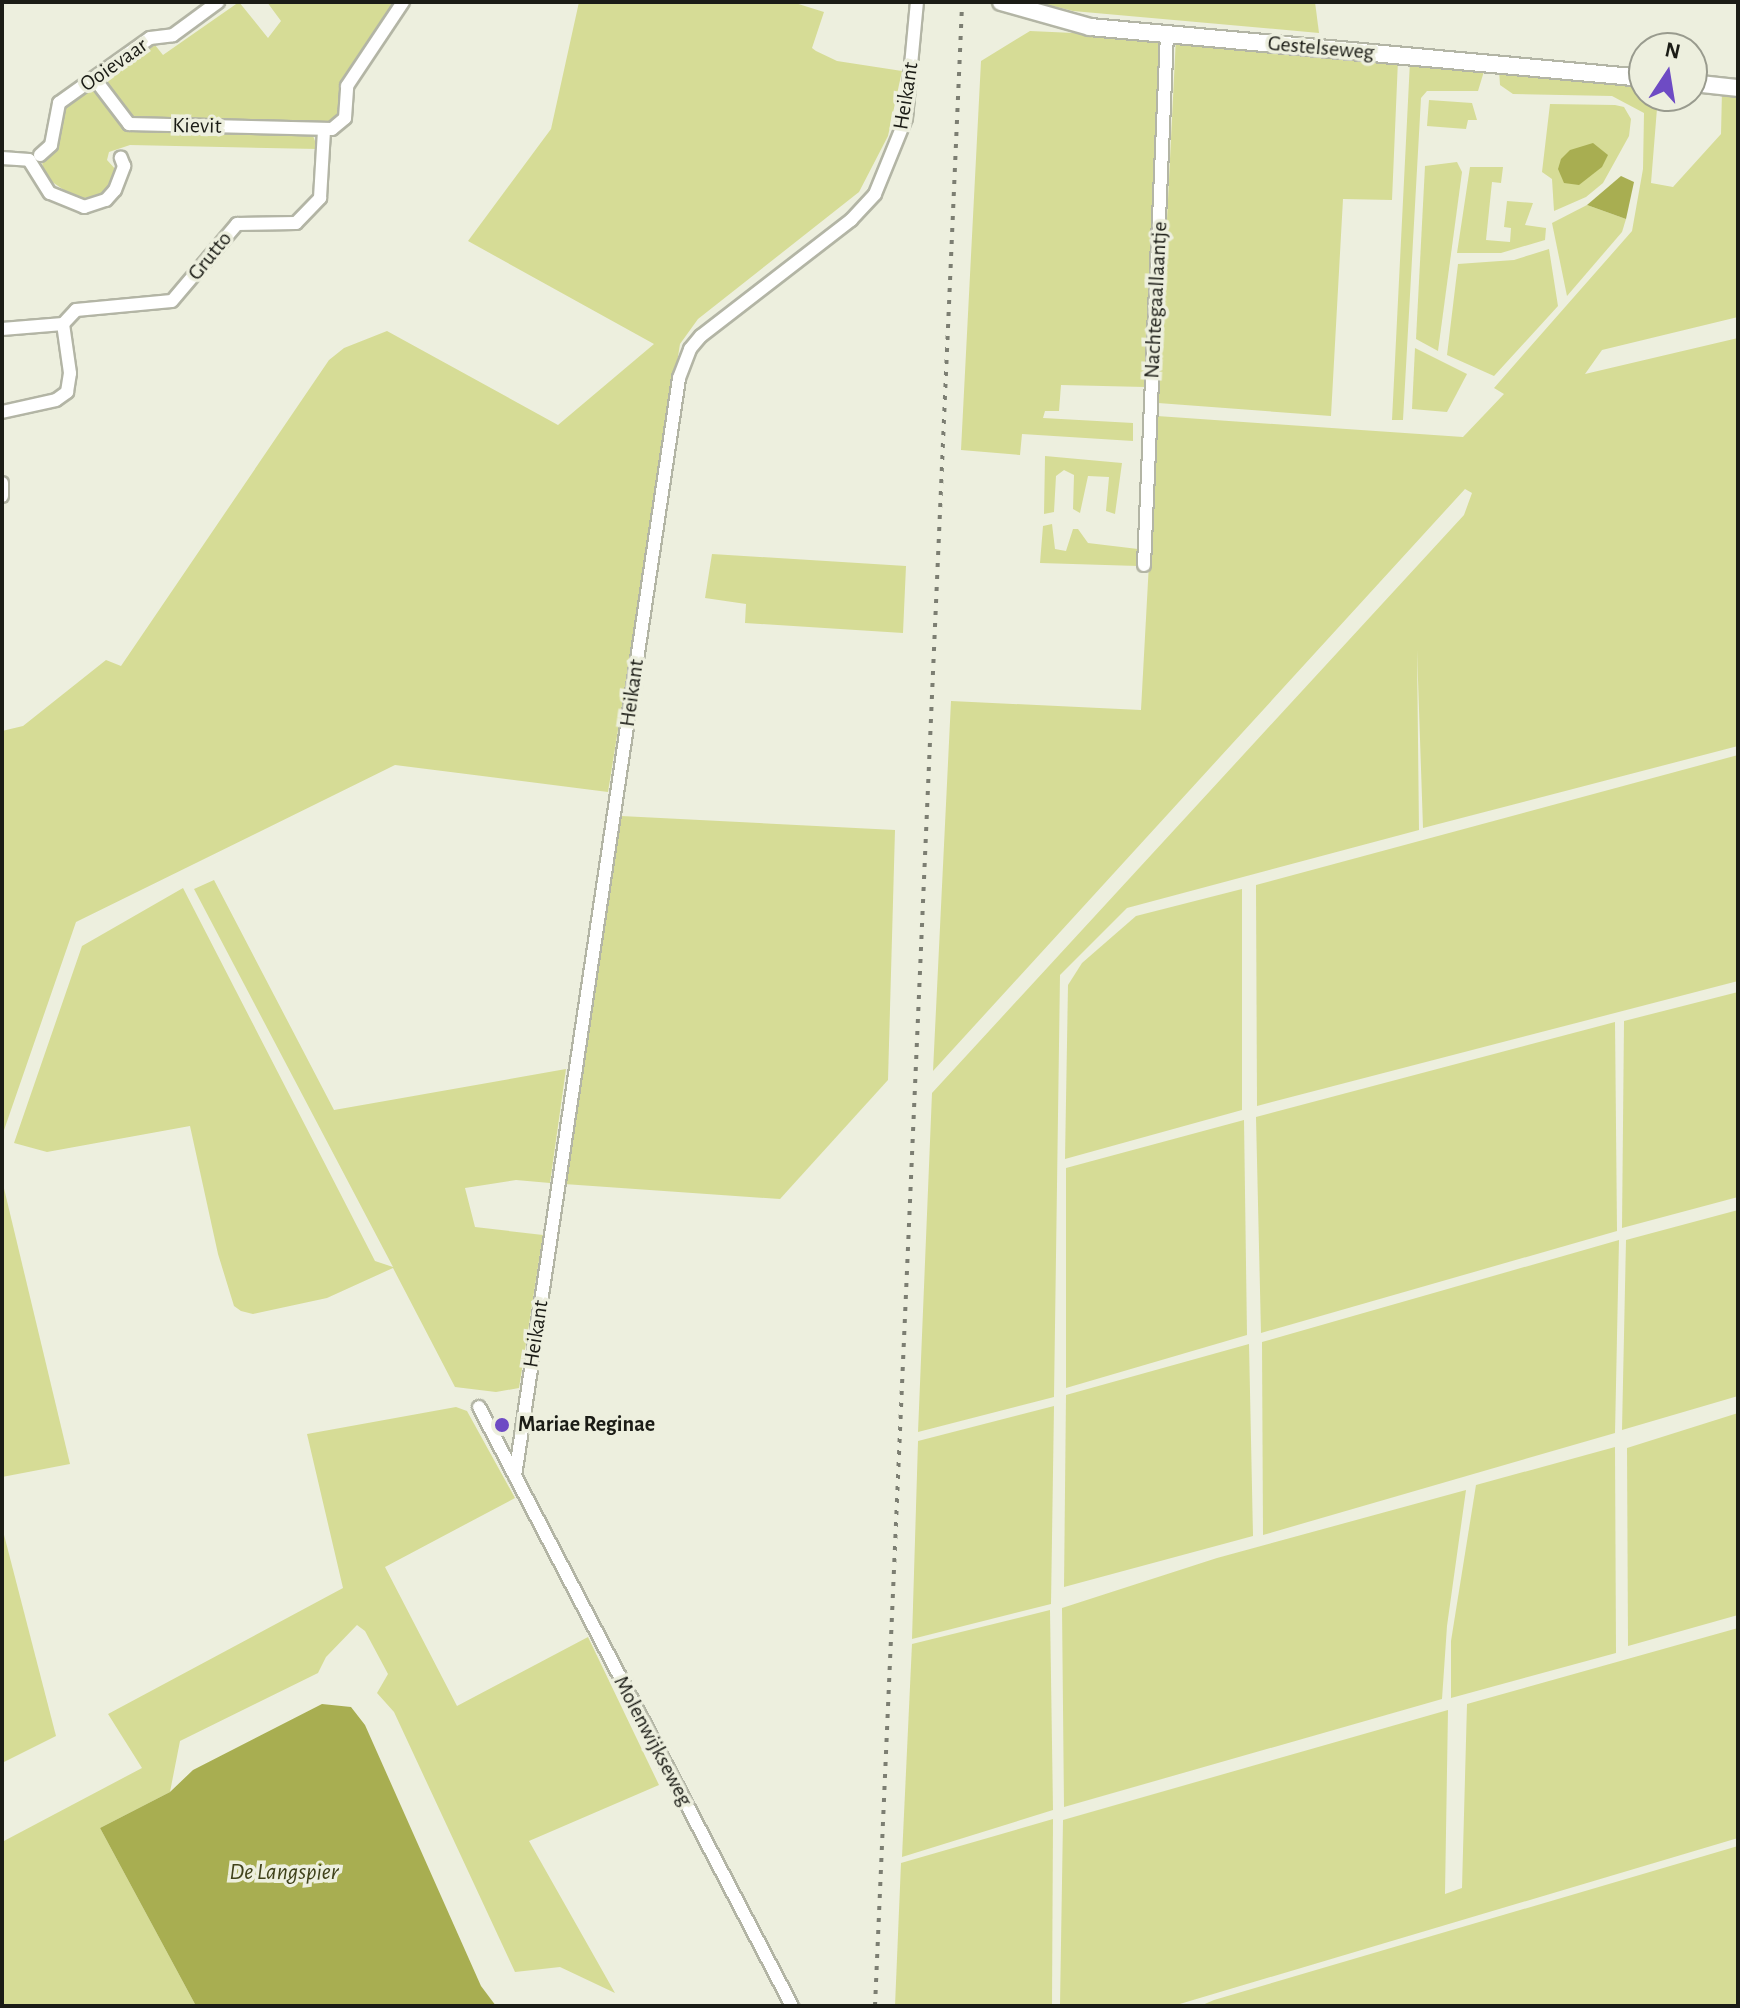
<!DOCTYPE html>
<style>
body{margin:0}
#map{position:relative;width:1740px;height:2008px;overflow:hidden;background:#edefde;font-family:"Alegreya Sans",sans-serif}
div>[style]{position:absolute}
.green>*{inset:0;background:#d6dc96}
.water>*{inset:0;background:#a8ae51}
.roads{filter:drop-shadow(2px 0 #b3b5a5) drop-shadow(-2px 0 #b3b5a5) drop-shadow(0 2px #b3b5a5) drop-shadow(0 -2px #b3b5a5)}
.street>*{height:12px;margin:-6px;padding:0 6px;transform-origin:6px;border-radius:6px;background:#fff}
.secondary>*{height:16px;margin:-8px;padding:0 8px;transform-origin:8px;border-radius:8px;background:#fff}
.rail>*{height:4px;margin-top:-2px;transform-origin:0;background:repeating-linear-gradient(90deg,#7c7e72 0 4px,transparent 0 12px)}
.dots>*{width:22px;height:22px;translate:-50% -50%;box-sizing:border-box;border:4px solid #edefde;border-radius:50%}
span{translate:-50% -50%;white-space:nowrap;text-align:center;line-height:1.15;-webkit-text-stroke:7px #edefde;paint-order:stroke}
.street-label{font-size:22px;color:#1b1c16}
.poi-label{font-size:22px;color:#1b1c16;font-weight:700}
.left{translate:0 -50%;text-align:left}
.water-label{font-size:24px;color:#40421b;font-style:italic}
.frame{position:absolute;inset:0;border:4px solid #1b1c16;pointer-events:none}
.north{position:absolute;left:1628px;top:32px;width:80px;height:80px;box-sizing:border-box;background:#edefde;border:2px solid #999b8e;border-radius:50%;rotate:12deg;font-size:22px;font-weight:700;line-height:32px;text-align:center;color:#1b1c16}
.north::after{content:'';display:block;margin:auto;width:28px;height:36px;background:#6e4bc4;clip-path:polygon(50% 0,100% 100%,50% 72%,0 100%)}
</style>
<div id="map">
<div class="green">
<div style="clip-path:polygon(239px 2px,268px 38px,281px 21px,267px 2px,397px 2px,343px 79px,339px 118px,331px 124px,134px 121px,107px 87px,109px 77px,155px 45px,163px 55px)"></div>
<div style="clip-path:polygon(579px 2px,792px 2px,824px 12px,812px 48px,816px 51px,837px 61px,902px 71px,888px 136px,859px 192px,698px 319px,680px 344px,608px 792px,395px 765px,76px 922px,2px 1136px,2px 731px,23px 726px,106px 660px,121px 666px,329px 360px,344px 348px,387px 331px,558px 425px,654px 344px,468px 241px,551px 129px)"></div>
<div style="clip-path:polygon(1037px 2px,1315px 2px,1319px 33px,1073px 11px)"></div>
<div style="clip-path:polygon(1030px 31px,1161px 37px,1145px 387px,1061px 385px,1059px 411px,1045px 411px,1043px 418px,1133px 423px,1133px 441px,1022px 434px,1020px 455px,961px 450px,981px 61px)"></div>
<div style="clip-path:polygon(1176px 37px,1398px 60px,1392px 200px,1343px 199px,1331px 416px,1158px 403px)"></div>
<div style="clip-path:polygon(1410px 61px,1485px 68px,1478px 91px,1427px 91px,1421px 98px,1403px 420px,1392px 420px)"></div>
<div style="clip-path:polygon(1499px 70px,1644px 84px,1644px 96px,1658px 96px,1651px 183px,1673px 187px,1721px 134px,1722px 91px,1738px 92px,1738px 317px,1602px 350px,1585px 374px,1738px 338px,1738px 746px,1423px 828px,1417px 650px,1419px 830px,1127px 908px,1060px 975px,1054px 1397px,918px 1432px,932px 1093px,1464px 515px,1472px 493px,1465px 489px,933px 1071px,951px 701px,1141px 710px,1157px 416px,1463px 437px,1504px 394px,1494px 388px,1632px 231px,1643px 169px,1644px 113px,1612px 96px,1513px 94px,1500px 85px)"></div>
<div style="clip-path:polygon(91px 88px,126px 130px,312px 133px,318px 149px,130px 145px,109px 152px,107px 160px,117px 171px,104px 195px,77px 199px,45px 177px,42px 162px,59px 110px)"></div>
<div style="clip-path:polygon(1429px 100px,1472px 103px,1477px 120px,1468px 120px,1466px 129px,1427px 126px)"></div>
<div style="clip-path:polygon(1550px 104px,1615px 105px,1624px 107px,1631px 119px,1629px 136px,1603px 183px,1586px 197px,1554px 211px,1552px 179px,1542px 172px)"></div>
<div style="clip-path:polygon(1457px 162px,1462px 172px,1438px 351px,1416px 339px,1425px 166px)"></div>
<div style="clip-path:polygon(1470px 167px,1503px 167px,1501px 183px,1492px 182px,1486px 240px,1510px 242px,1511px 228px,1504px 227px,1507px 201px,1533px 203px,1525px 225px,1546px 228px,1545px 240px,1501px 253px,1457px 253px)"></div>
<div style="clip-path:polygon(1587px 205px,1626px 219px,1622px 232px,1567px 296px,1552px 223px)"></div>
<div style="clip-path:polygon(1549px 249px,1558px 306px,1494px 376px,1447px 355px,1458px 264px,1514px 260px)"></div>
<div style="clip-path:polygon(1415px 348px,1467px 374px,1447px 412px,1412px 409px)"></div>
<div style="clip-path:polygon(1045px 456px,1122px 463px,1115px 514px,1106px 511px,1109px 477px,1088px 476px,1080px 513px,1073px 509px,1074px 475px,1064px 470px,1056px 476px,1054px 512px,1044px 514px)"></div>
<div style="clip-path:polygon(1052px 524px,1055px 549px,1066px 551px,1073px 529px,1078px 529px,1088px 543px,1138px 549px,1138px 566px,1040px 563px,1043px 526px)"></div>
<div style="clip-path:polygon(712px 554px,906px 566px,903px 633px,745px 623px,746px 604px,705px 598px)"></div>
<div style="clip-path:polygon(1738px 755px,1738px 981px,1257px 1106px,1256px 885px)"></div>
<div style="clip-path:polygon(621px 816px,895px 830px,888px 1080px,780px 1199px,564px 1184px)"></div>
<div style="clip-path:polygon(214px 880px,334px 1110px,566px 1069px,550px 1183px,516px 1180px,465px 1188px,475px 1227px,543px 1235px,519px 1388px,496px 1392px,455px 1387px,393px 1268px,327px 1298px,253px 1314px,241px 1311px,234px 1306px,218px 1254px,190px 1126px,47px 1152px,14px 1143px,82px 946px,183px 888px,375px 1261px,393px 1267px,194px 889px)"></div>
<div style="clip-path:polygon(1242px 889px,1242px 1110px,1065px 1159px,1068px 985px,1082px 963px,1136px 916px)"></div>
<div style="clip-path:polygon(1738px 992px,1738px 1197px,1622px 1228px,1624px 1021px)"></div>
<div style="clip-path:polygon(1615px 1022px,1617px 1231px,1261px 1333px,1256px 1117px)"></div>
<div style="clip-path:polygon(1244px 1120px,1247px 1335px,1066px 1388px,1066px 1168px)"></div>
<div style="clip-path:polygon(2px 1180px,70px 1464px,2px 1477px)"></div>
<div style="clip-path:polygon(1738px 1210px,1738px 1396px,1622px 1430px,1626px 1240px)"></div>
<div style="clip-path:polygon(1619px 1240px,1615px 1433px,1263px 1535px,1262px 1342px)"></div>
<div style="clip-path:polygon(1249px 1344px,1253px 1536px,1064px 1587px,1066px 1395px)"></div>
<div style="clip-path:polygon(1054px 1406px,1051px 1604px,912px 1639px,918px 1441px)"></div>
<div style="clip-path:polygon(456px 1407px,467px 1411px,515px 1498px,385px 1567px,457px 1706px,588px 1637px,659px 1785px,529px 1841px,615px 1993px,560px 1967px,515px 1972px,394px 1712px,377px 1693px,388px 1674px,365px 1631px,357px 1625px,326px 1657px,318px 1673px,180px 1741px,170px 1792px,100px 1828px,196px 2006px,2px 2006px,2px 1842px,142px 1768px,108px 1714px,343px 1588px,307px 1434px)"></div>
<div style="clip-path:polygon(1738px 1413px,1738px 1615px,1628px 1646px,1627px 1448px)"></div>
<div style="clip-path:polygon(1615px 1447px,1616px 1653px,1451px 1698px,1451px 1641px,1476px 1485px)"></div>
<div style="clip-path:polygon(1466px 1490px,1447px 1626px,1442px 1699px,1064px 1807px,1062px 1608px,1217px 1558px)"></div>
<div style="clip-path:polygon(2px 1527px,56px 1736px,2px 1763px)"></div>
<div style="clip-path:polygon(1050px 1610px,1053px 1810px,902px 1857px,912px 1644px)"></div>
<div style="clip-path:polygon(1738px 1628px,1738px 1838px,1173px 2006px,1060px 2005px,1063px 1820px,1448px 1710px,1445px 1894px,1462px 1888px,1467px 1704px)"></div>
<div style="clip-path:polygon(1053px 1819px,1052px 2006px,895px 2006px,901px 1863px)"></div>
<div style="clip-path:polygon(1738px 1846px,1738px 2006px,1200px 2006px,1214px 2000px)"></div>
</div>
<div class="water">
<div style="clip-path:polygon(1593px 143px,1608px 155px,1602px 167px,1579px 185px,1564px 183px,1558px 169px,1561px 159px,1570px 150px)"></div>
<div style="clip-path:polygon(1621px 176px,1634px 182px,1626px 219px,1587px 205px)"></div>
<div style="clip-path:polygon(322px 1704px,351px 1707px,365px 1725px,481px 1986px,496px 2006px,196px 2006px,100px 1828px,170px 1792px,193px 1770px)"></div>
</div>
<div class="roads">
<div class="street">
<div style="left:94px;top:78px;width:58px;rotate:52.7deg"></div>
<div style="left:129px;top:124px;width:203px;rotate:1.4deg"></div>
<div style="left:332px;top:129px;width:17px;rotate:-40deg"></div>
<div style="left:345px;top:118px;width:32px;rotate:-86deg"></div>
<div style="left:347px;top:86px;width:101px;rotate:-56.3deg"></div>
<div style="left:40px;top:155px;width:15px;rotate:-42deg"></div>
<div style="left:51px;top:145px;width:43px;rotate:-79.2deg"></div>
<div style="left:59px;top:103px;width:112px;rotate:-35.5deg"></div>
<div style="left:150px;top:38px;width:23px;rotate:-7deg"></div>
<div style="left:173px;top:35px;width:56px;rotate:-36.3deg"></div>
<div style="left:2px;top:158px;width:27px;rotate:4deg"></div>
<div style="left:29px;top:160px;width:39px;rotate:58deg"></div>
<div style="left:50px;top:193px;width:37px;rotate:22deg"></div>
<div style="left:84px;top:207px;width:23px;rotate:-18deg"></div>
<div style="left:106px;top:200px;width:13px;rotate:-48deg"></div>
<div style="left:115px;top:190px;width:26px;rotate:-69deg"></div>
<div style="left:124px;top:166px;width:9px;rotate:-111deg"></div>
<div style="left:2px;top:329px;width:61px;rotate:-4.7deg"></div>
<div style="left:63px;top:324px;width:19px;rotate:-47deg"></div>
<div style="left:76px;top:310px;width:96px;rotate:-5.4deg"></div>
<div style="left:172px;top:301px;width:101px;rotate:-49.8deg"></div>
<div style="left:237px;top:224px;width:59px;rotate:-1deg"></div>
<div style="left:296px;top:223px;width:35px;rotate:-46deg"></div>
<div style="left:320px;top:198px;width:68px;rotate:-86.6deg"></div>
<div style="left:2px;top:412px;width:55px;rotate:-12.5deg"></div>
<div style="left:56px;top:400px;width:14px;rotate:-36deg"></div>
<div style="left:67px;top:392px;width:19px;rotate:-81deg"></div>
<div style="left:70px;top:373px;width:49px;rotate:-98.1deg"></div>
<div style="left:2px;top:483px;width:13px;rotate:90deg"></div>
<div style="left:1144px;top:565px;width:530px;rotate:-87.52deg"></div>
<div style="left:479px;top:1407px;width:676px;rotate:62.41deg"></div>
<div style="left:515px;top:1476px;width:1110px;rotate:-81.5deg"></div>
<div style="left:679px;top:378px;width:31px;rotate:-69deg"></div>
<div style="left:690px;top:349px;width:17px;rotate:-50deg"></div>
<div style="left:701px;top:336px;width:190px;rotate:-37.7deg"></div>
<div style="left:851px;top:220px;width:35px;rotate:-47deg"></div>
<div style="left:875px;top:194px;width:82px;rotate:-67.8deg"></div>
<div style="left:906px;top:118px;width:117px;rotate:-84.6deg"></div>
</div>
<div class="secondary">
<div style="left:1001px;top:2px;width:92px;rotate:15.7deg"></div>
<div style="left:1090px;top:27px;width:556px;rotate:5.26deg"></div>
<div style="left:1692px;top:83px;width:46px;rotate:6.2deg"></div>
</div>
</div>
<div class="rail">
<div style="left:875px;top:2006px;width:2006px;rotate:-87.51deg"></div>
</div>
<div class="dots">
<div style="left:502px;top:1425px;background:#6e4bc4"></div>
</div>
<div class="street-label">
<span style="left:1321px;top:48px;rotate:5deg">Gestelseweg</span>
<span style="left:114px;top:65px;rotate:-35deg">Ooievaar</span>
<span style="left:906px;top:96px;rotate:-81deg">Heikant</span>
<span style="left:197px;top:126px;rotate:1deg">Kievit</span>
<span style="left:210px;top:256px;rotate:-51deg">Grutto</span>
<span style="left:1156px;top:300px;rotate:-87deg">Nachtegaallaantje</span>
<span style="left:632px;top:693px;rotate:-82deg">Heikant</span>
<span style="left:536px;top:1334px;rotate:-81deg">Heikant</span>
<span style="left:653px;top:1741px;rotate:62deg">Molenwijkseweg</span>
</div>
<div class="poi-label">
<span class="left" style="left:518px;top:1425px">Mariae Reginae</span>
</div>
<div class="water-label">
<span style="left:284px;top:1873px">De Langspier</span>
</div>
<div class="frame"></div>
<div class="north">N</div>
</div>
